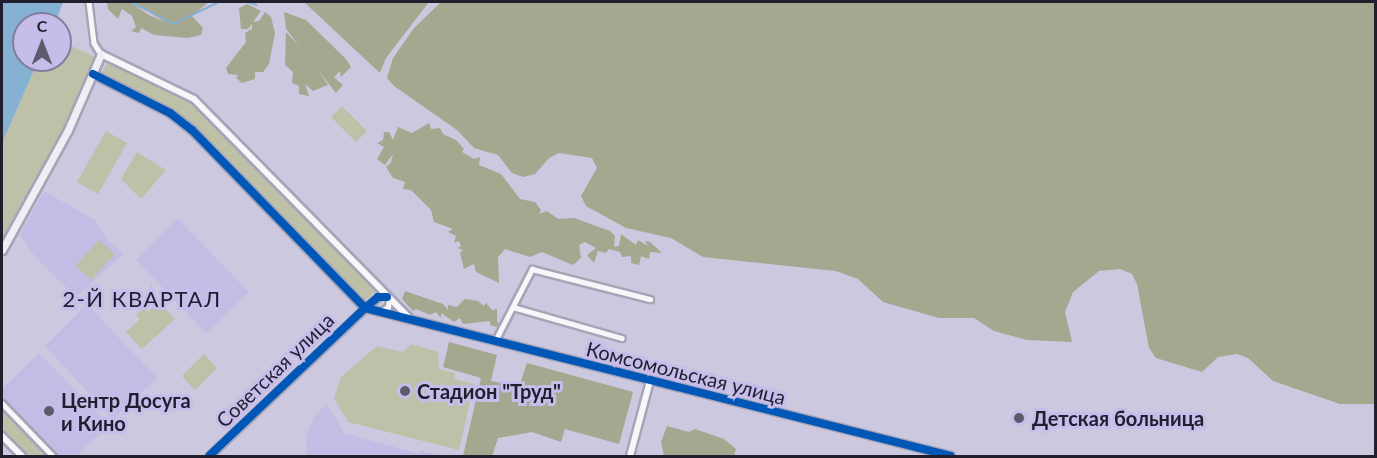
<!DOCTYPE html>
<meta charset="utf-8">
<style>
body{margin:0}
#map{position:relative;width:1377px;height:458px;overflow:hidden;background:#ccc8e0;font-family:Lato,sans-serif}
div>[style]{position:absolute}
.built>*{inset:0;background:#c4bce4}
.green>*{inset:0;background:#bec0a8}
.forest>*{inset:0;background:#a5a78f}
.water>*{inset:0;background:#85b1d2}
.stream>*{height:1.5px;margin:-0.75px;padding:0 0.75px;transform-origin:0.75px;border-radius:0.75px;background:#85b1d2}
.roads{filter:drop-shadow(2px 0 #a7a4b7) drop-shadow(-2px 0 #a7a4b7) drop-shadow(0 2px #a7a4b7) drop-shadow(0 -2px #a7a4b7)}
.minor>*{height:4.5px;margin:-2.25px;padding:0 2.25px;transform-origin:2.25px;border-radius:2.25px;background:#f7f7fa}
.tertiary>*{height:6px;margin:-3px;padding:0 3px;transform-origin:3px;border-radius:3px;background:#f7f7fa}
.secondary>*{height:7px;margin:-3.5px;padding:0 3.5px;transform-origin:3.5px;border-radius:3.5px;background:#f0eef5}
.cycleway>*{height:8px;margin:-4px;padding:0 4px;transform-origin:4px;border-radius:4px;background:#0057b8}
.dots>*{width:16px;height:16px;translate:-50% -50%;box-sizing:border-box;border:3px solid #c6bdea;border-radius:50%}
span{translate:-50% -50%;white-space:nowrap;text-align:center;line-height:1.15;-webkit-text-stroke:6px #c6bdea;paint-order:stroke}
.street-label{font-size:20px;color:#211e2e}
.poi-label{font-size:20px;color:#211e2e;font-weight:700}
.left{translate:0 -50%;text-align:left}
.quarter-label{font-size:22px;color:#211e2e;letter-spacing:1.5px}
.frame{position:absolute;inset:0;border:3px solid #211e2e;pointer-events:none}
.north{position:absolute;left:12px;top:12px;width:60px;height:60px;box-sizing:border-box;background:#c6bdea;border:2px solid #847d9f;border-radius:50%;rotate:0deg;font-size:16px;font-weight:700;line-height:24px;text-align:center;color:#211e2e}
.north::after{content:'';display:block;margin:auto;width:21px;height:27px;background:#5d5a6c;clip-path:polygon(50% 0,100% 100%,50% 72%,0 100%)}
</style>
<div id="map">
<div class="built">
<div style="clip-path:polygon(44px 191px,96px 221px,106px 239px,123px 254px,76px 297px,36px 258px,20px 235px)"></div>
<div style="clip-path:polygon(178px 219px,249px 292px,206px 333px,136px 260px)"></div>
<div style="clip-path:polygon(87px 304px,157px 378px,113px 419px,45px 346px)"></div>
<div style="clip-path:polygon(39px 353px,109px 425px,76px 456px,57px 456px,2px 398px,2px 389px)"></div>
<div style="clip-path:polygon(327px 404px,344px 433px,420px 454px,421px 451px,443px 456px,306px 456px,306px 435px,314px 416px)"></div>
</div>
<div class="green">
<div style="clip-path:polygon(60px 41px,95px 57px,66px 127px,2px 246px,2px 143px,35px 68px,34px 60px,60px 60px)"></div>
<div style="clip-path:polygon(108px 60px,199px 106px,377px 290px,364px 301px,197px 129px,171px 110px,101px 75px)"></div>
<div style="clip-path:polygon(342px 106px,367px 131px,356px 142px,331px 117px)"></div>
<div style="clip-path:polygon(106px 131px,127px 143px,98px 194px,77px 182px)"></div>
<div style="clip-path:polygon(137px 152px,166px 170px,141px 199px,121px 179px)"></div>
<div style="clip-path:polygon(99px 240px,115px 254px,91px 280px,75px 266px)"></div>
<div style="clip-path:polygon(159px 302px,175px 319px,142px 349px,126px 332px,140px 319px,136px 315px,144px 308px,148px 312px)"></div>
<div style="clip-path:polygon(411px 344px,438px 352px,439px 369px,455px 373px,454px 379px,474px 384px,459px 450px,348px 422px,334px 398px,341px 377px,377px 346px,403px 352px)"></div>
<div style="clip-path:polygon(204px 354px,217px 368px,195px 390px,182px 376px)"></div>
<div style="clip-path:polygon(2px 407px,26px 433px,48px 456px,28px 456px,2px 428px)"></div>
</div>
<div class="forest">
<div style="clip-path:polygon(107px 2px,130px 2px,149px 15px,165px 22px,133px 2px,209px 2px,192px 16px,203px 28px,201px 35px,188px 38px,154px 35px,141px 28px,139px 33px,131px 31px,136px 27px,132px 16px,122px 9px,118px 19px,108px 9px)"></div>
<div style="clip-path:polygon(304px 2px,429px 2px,386px 58px,380px 73px)"></div>
<div style="clip-path:polygon(441px 2px,1375px 2px,1375px 404px,1340px 404px,1273px 381px,1248px 358px,1237px 354px,1218px 357px,1202px 372px,1156px 358px,1149px 348px,1137px 284px,1132px 274px,1120px 269px,1099px 271px,1073px 292px,1065px 312px,1072px 342px,1027px 340px,994px 331px,974px 318px,939px 318px,883px 302px,858px 279px,836px 271px,703px 257px,671px 238px,626px 228px,586px 206px,581px 196px,597px 168px,592px 158px,559px 153px,549px 158px,535px 174px,523px 177px,512px 173px,498px 155px,474px 148px,457px 130px,394px 86px,387px 78px,393px 58px,414px 28px)"></div>
<div style="clip-path:polygon(247px 4px,261px 11px,248px 29px,241px 29px,239px 8px)"></div>
<div style="clip-path:polygon(265px 12px,271px 17px,275px 33px,269px 64px,263px 72px,255px 72px,255px 79px,242px 83px,236px 78px,238px 75px,228px 74px,226px 68px,246px 42px,245px 33px,252px 29px,252px 22px,259px 21px)"></div>
<div style="clip-path:polygon(284px 12px,306px 20px,346px 59px,351px 67px,341px 77px,340px 71px,334px 77px,343px 85px,336px 93px,286px 29px)"></div>
<div style="clip-path:polygon(286px 32px,309px 56px,328px 85px,313px 91px,305px 84px,309px 96px,299px 94px,299px 86px,292px 83px,293px 72px,285px 65px)"></div>
<div style="clip-path:polygon(429px 123px,431px 129px,440px 128px,443px 134px,456px 140px,464px 149px,462px 152px,474px 159px,480px 157px,479px 165px,501px 174px,520px 199px,535px 202px,541px 210px,539px 214px,547px 211px,558px 219px,574px 218px,610px 231px,615px 236px,614px 247px,619px 246px,621px 234px,636px 245px,638px 240px,648px 246px,645px 241px,650px 242px,662px 253px,650px 252px,649px 259px,641px 256px,639px 265px,631px 263px,631px 256px,622px 257px,620px 252px,609px 249px,606px 253px,598px 251px,594px 263px,587px 255px,596px 248px,585px 242px,579px 245px,581px 258px,573px 265px,542px 252px,530px 257px,505px 249px,498px 257px,499px 283px,476px 272px,474px 264px,464px 269px,460px 253px,463px 250px,457px 248px,461px 246px,459px 241px,454px 243px,456px 236px,448px 232px,453px 229px,434px 222px,431px 210px,411px 190px,403px 189px,405px 182px,393px 178px,386px 167px,391px 162px,393px 154px,385px 165px,377px 159px,384px 147px,377px 143px,383px 140px,384px 132px,389px 132px,393px 140px,398px 127px,412px 133px)"></div>
<div style="clip-path:polygon(405px 291px,443px 304px,448px 310px,448px 305px,457px 307px,465px 299px,478px 301px,484px 306px,486px 303px,492px 310px,497px 309px,497px 322px,501px 324px,496px 327px,490px 325px,490px 321px,463px 324px,460px 318px,454px 322px,441px 313px,441px 318px,436px 312px,430px 315px,416px 309px,413px 311px,402px 299px)"></div>
<div style="clip-path:polygon(449px 342px,497px 355px,491px 381px,519px 387px,527px 363px,633px 392px,619px 444px,565px 429px,561px 442px,532px 432px,498px 438px,492px 456px,463px 456px,481px 378px,443px 367px)"></div>
<div style="clip-path:polygon(667px 426px,689px 432px,695px 429px,724px 439px,736px 449px,734px 456px,664px 456px,661px 442px)"></div>
</div>
<div class="water">
<div style="clip-path:polygon(2px 2px,63px 2px,55px 24px,24px 24px,24px 60px,34px 60px,35px 68px,2px 143px)"></div>
</div>
<div class="stream">
<div style="left:98px;top:2px;width:10px"></div>
<div style="left:131px;top:2px;width:48px;rotate:27.1deg"></div>
<div style="left:174px;top:24px;width:50px;rotate:-26.1deg"></div>
<div style="left:248px;top:2px;width:9px;rotate:18deg"></div>
</div>
<div class="roads">
<div class="minor">
<div style="left:89px;top:2px;width:41px;rotate:83deg"></div>
<div style="left:94px;top:43px;width:13px;rotate:58deg"></div>
<div style="left:513px;top:307px;width:113px;rotate:15.9deg"></div>
<div style="left:380px;top:312px;width:9px;rotate:-32deg"></div>
<div style="left:388px;top:307px;width:7px;rotate:-82deg"></div>
<div style="left:495px;top:341px;width:81px;rotate:-62.8deg"></div>
<div style="left:532px;top:269px;width:122px;rotate:14.3deg"></div>
<div style="left:2px;top:403px;width:74px;rotate:46.1deg"></div>
<div style="left:209px;top:456px;width:215px;rotate:-43.5deg"></div>
<div style="left:365px;top:308px;width:17px;rotate:-40deg"></div>
<div style="left:378px;top:297px;width:9px"></div>
</div>
<div class="tertiary">
<div style="left:101px;top:54px;width:103px;rotate:25.8deg"></div>
<div style="left:194px;top:99px;width:307px;rotate:45.5deg"></div>
<div style="left:93px;top:74px;width:86px;rotate:26.9deg"></div>
<div style="left:170px;top:113px;width:28px;rotate:38deg"></div>
<div style="left:192px;top:130px;width:248px;rotate:45.8deg"></div>
<div style="left:365px;top:308px;width:604px;rotate:14.17deg"></div>
<div style="left:2px;top:436px;width:28px;rotate:45deg"></div>
<div style="left:630px;top:456px;width:78px;rotate:-75.1deg"></div>
</div>
<div class="secondary">
<div style="left:2px;top:250px;width:137px;rotate:-61.2deg"></div>
<div style="left:68px;top:130px;width:83px;rotate:-66.5deg"></div>
</div>
</div>
<div class="cycleway">
<div style="left:93px;top:74px;width:86px;rotate:26.9deg"></div>
<div style="left:170px;top:113px;width:28px;rotate:38deg"></div>
<div style="left:192px;top:130px;width:248px;rotate:45.8deg"></div>
<div style="left:365px;top:308px;width:604px;rotate:14.17deg"></div>
<div style="left:209px;top:456px;width:215px;rotate:-43.5deg"></div>
<div style="left:365px;top:308px;width:17px;rotate:-40deg"></div>
<div style="left:378px;top:297px;width:9px"></div>
</div>
<div class="dots">
<div style="left:405px;top:391px;background:#5d5a6c"></div>
<div style="left:49px;top:411px;background:#5d5a6c"></div>
<div style="left:1019px;top:418px;background:#5d5a6c"></div>
</div>
<div class="street-label">
<span style="left:275px;top:370px;rotate:-44deg">Советская улица</span>
<span style="left:686px;top:373px;rotate:14deg">Комсомольская улица</span>
</div>
<div class="poi-label">
<span class="left" style="left:417px;top:391px">Стадион "Труд"</span>
<span class="left" style="left:61px;top:412px">Центр Досуга<br>и Кино</span>
<span class="left" style="left:1032px;top:418px">Детская больница</span>
</div>
<div class="quarter-label">
<span style="left:142px;top:299px">2-Й КВАРТАЛ</span>
</div>
<div class="frame"></div>
<div class="north">С</div>
</div>
